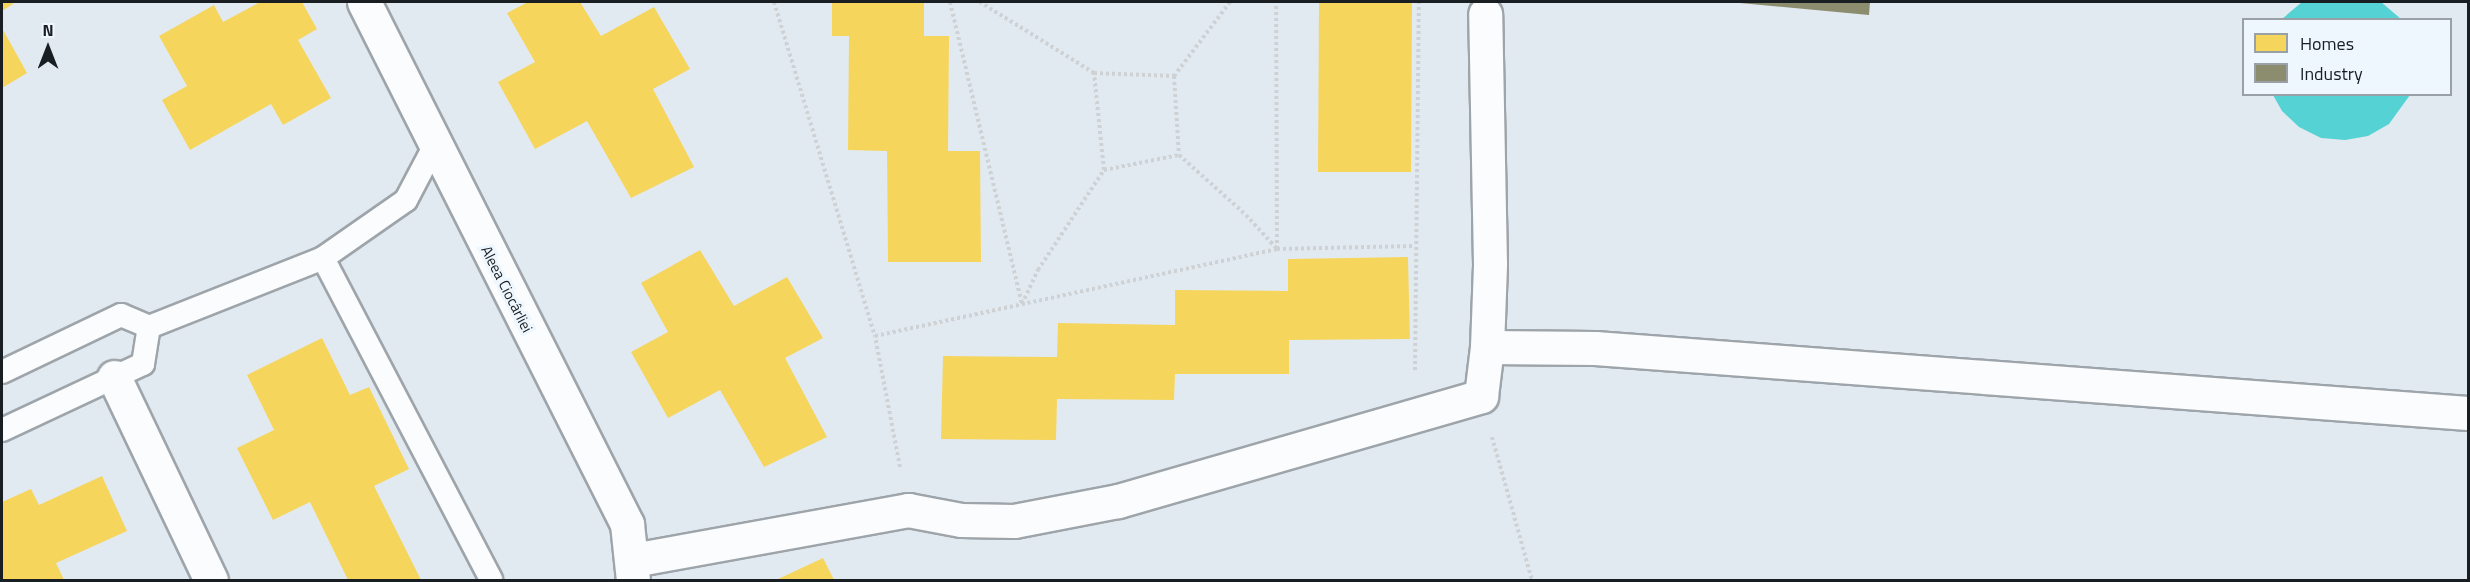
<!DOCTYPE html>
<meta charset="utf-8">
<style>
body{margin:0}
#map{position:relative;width:2470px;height:582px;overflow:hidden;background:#e2eaf1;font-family:"Titillium Web",sans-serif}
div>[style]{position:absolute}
.water>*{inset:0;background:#55d2d4}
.homes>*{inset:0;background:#f6d55c}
.industry>*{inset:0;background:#8c8c6e}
.path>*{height:4px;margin-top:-2px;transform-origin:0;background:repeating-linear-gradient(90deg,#cfd2d4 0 3px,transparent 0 6px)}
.roads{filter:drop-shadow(2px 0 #9ea5aa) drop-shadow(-2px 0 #9ea5aa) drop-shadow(0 2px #9ea5aa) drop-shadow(0 -2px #9ea5aa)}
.service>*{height:22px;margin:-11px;padding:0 11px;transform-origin:11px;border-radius:11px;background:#fbfcfd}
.minor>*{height:33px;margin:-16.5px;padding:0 16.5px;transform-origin:16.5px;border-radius:16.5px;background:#fbfcfd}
span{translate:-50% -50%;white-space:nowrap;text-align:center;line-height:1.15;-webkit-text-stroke:6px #eef6fe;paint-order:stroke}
.street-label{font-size:15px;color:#191e23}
.frame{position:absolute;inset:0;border:3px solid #191e23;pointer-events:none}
.legend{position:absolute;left:2242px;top:18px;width:210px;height:78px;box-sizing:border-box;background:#eef6fe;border:2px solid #99a0a6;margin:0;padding:8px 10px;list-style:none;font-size:18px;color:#191e23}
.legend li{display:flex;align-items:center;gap:12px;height:30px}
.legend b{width:30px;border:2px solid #99a0a6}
.north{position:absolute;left:18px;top:18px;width:60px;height:60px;-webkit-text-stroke:4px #eef6fe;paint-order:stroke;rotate:0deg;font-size:16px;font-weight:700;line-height:24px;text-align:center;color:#191e23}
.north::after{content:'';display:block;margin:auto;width:21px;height:27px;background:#191e23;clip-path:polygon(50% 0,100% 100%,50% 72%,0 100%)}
</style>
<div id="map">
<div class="water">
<div style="clip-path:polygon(2302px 2px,2381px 2px,2401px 19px,2282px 19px)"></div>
<div style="clip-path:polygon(2273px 95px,2410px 95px,2389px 124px,2368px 136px,2345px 140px,2321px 138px,2299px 127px,2282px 111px)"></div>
</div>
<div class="homes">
<div style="clip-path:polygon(2px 2px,12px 2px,13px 4px,2px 11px)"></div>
<div style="clip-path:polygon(260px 2px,302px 2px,317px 29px,298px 40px,331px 98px,283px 125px,271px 104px,190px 150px,162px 100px,187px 86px,159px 36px,214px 5px,223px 22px)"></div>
<div style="clip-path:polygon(528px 2px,580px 2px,601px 36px,654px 7px,690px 69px,653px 89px,694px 167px,631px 198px,587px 121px,535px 149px,498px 82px,535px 62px,507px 13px)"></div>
<div style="clip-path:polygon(832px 2px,924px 2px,924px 36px,949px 36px,948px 151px,980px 151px,981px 262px,888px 262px,887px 151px,848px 150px,849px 36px,832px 36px)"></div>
<div style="clip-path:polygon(1319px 2px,1412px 2px,1411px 172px,1318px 172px)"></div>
<div style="clip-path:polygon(2px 28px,27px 73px,2px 88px)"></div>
<div style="clip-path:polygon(700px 250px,734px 306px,787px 277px,823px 338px,785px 358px,827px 437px,764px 467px,720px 390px,668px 418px,631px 352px,668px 332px,641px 283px)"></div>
<div style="clip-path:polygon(1408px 257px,1410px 339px,1289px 340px,1289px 374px,1175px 374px,1174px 400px,1057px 399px,1056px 440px,941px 439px,943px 356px,1057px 357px,1058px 323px,1175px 325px,1175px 290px,1288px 291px,1288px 259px)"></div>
<div style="clip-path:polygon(322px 338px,350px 395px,369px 387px,409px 469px,374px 486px,421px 580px,348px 580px,310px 502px,273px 520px,237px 448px,274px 430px,247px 375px)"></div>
<div style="clip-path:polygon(102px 476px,127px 531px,56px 563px,64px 580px,2px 580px,2px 502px,31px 489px,39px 505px)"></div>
<div style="clip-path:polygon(823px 558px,834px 580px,776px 580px)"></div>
</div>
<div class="industry">
<div style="clip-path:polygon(1729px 2px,1870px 2px,1869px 15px)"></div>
</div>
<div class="path">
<div style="left:774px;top:2px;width:349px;rotate:73.2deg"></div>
<div style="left:950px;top:2px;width:310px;rotate:76.6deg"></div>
<div style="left:1022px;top:304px;width:38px;rotate:-65deg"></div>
<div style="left:1038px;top:270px;width:120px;rotate:-56.6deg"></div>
<div style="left:1104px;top:170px;width:98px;rotate:-95.9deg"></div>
<div style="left:1094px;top:73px;width:134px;rotate:-148.1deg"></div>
<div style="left:1230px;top:2px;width:93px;rotate:127.1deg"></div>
<div style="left:1174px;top:76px;width:79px;rotate:86.4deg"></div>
<div style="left:1179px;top:155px;width:90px;rotate:41.8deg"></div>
<div style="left:1246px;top:215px;width:46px;rotate:47.6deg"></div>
<div style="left:1277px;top:249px;width:247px;rotate:-90.2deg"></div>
<div style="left:1094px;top:73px;width:80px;rotate:2.1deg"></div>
<div style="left:1104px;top:170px;width:76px;rotate:-11.3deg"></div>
<div style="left:1415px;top:370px;width:368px;rotate:-89.4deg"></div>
<div style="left:1492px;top:437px;width:148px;rotate:74.4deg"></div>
<div style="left:900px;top:467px;width:133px;rotate:-100.8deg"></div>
<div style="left:875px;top:336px;width:411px;rotate:-12.2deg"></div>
<div style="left:1277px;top:249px;width:138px;rotate:-1.2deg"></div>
</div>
<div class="roads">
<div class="service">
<div style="left:323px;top:258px;width:363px;rotate:62.4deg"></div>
<div style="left:2px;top:372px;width:132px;rotate:-25.6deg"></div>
<div style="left:121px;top:315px;width:30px;rotate:23deg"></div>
<div style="left:149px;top:327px;width:187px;rotate:-21.6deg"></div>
<div style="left:323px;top:258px;width:101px;rotate:-34.9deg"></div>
<div style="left:406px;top:200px;width:60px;rotate:-62.2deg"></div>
<div style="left:2px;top:430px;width:156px;rotate:-25.1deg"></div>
<div style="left:143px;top:364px;width:37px;rotate:-81deg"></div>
</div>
<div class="minor">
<div style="left:364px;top:2px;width:585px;rotate:63.26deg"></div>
<div style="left:627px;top:524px;width:56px;rotate:83.9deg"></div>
<div style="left:1487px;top:347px;width:108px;rotate:0.5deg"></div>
<div style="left:1595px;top:348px;width:875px;rotate:4.26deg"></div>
<div style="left:114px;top:377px;width:225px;rotate:64.5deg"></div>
<div style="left:633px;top:560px;width:280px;rotate:-10.3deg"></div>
<div style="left:908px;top:510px;width:54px;rotate:10.7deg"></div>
<div style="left:961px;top:520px;width:53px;rotate:1.1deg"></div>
<div style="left:1014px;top:521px;width:106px;rotate:-10.9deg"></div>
<div style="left:1118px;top:501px;width:378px;rotate:-16.1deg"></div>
<div style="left:1481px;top:396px;width:49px;rotate:-83deg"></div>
<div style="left:1487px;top:347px;width:83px;rotate:-87.9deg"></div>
<div style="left:1490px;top:264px;width:250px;rotate:-91.1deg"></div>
</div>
</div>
<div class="street-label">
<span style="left:507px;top:289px;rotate:63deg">Aleea Ciocârliei</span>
</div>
<div class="frame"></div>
<ul class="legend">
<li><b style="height:16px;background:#f6d55c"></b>Homes</li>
<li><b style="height:16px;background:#8c8c6e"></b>Industry</li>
</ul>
<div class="north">N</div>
</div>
